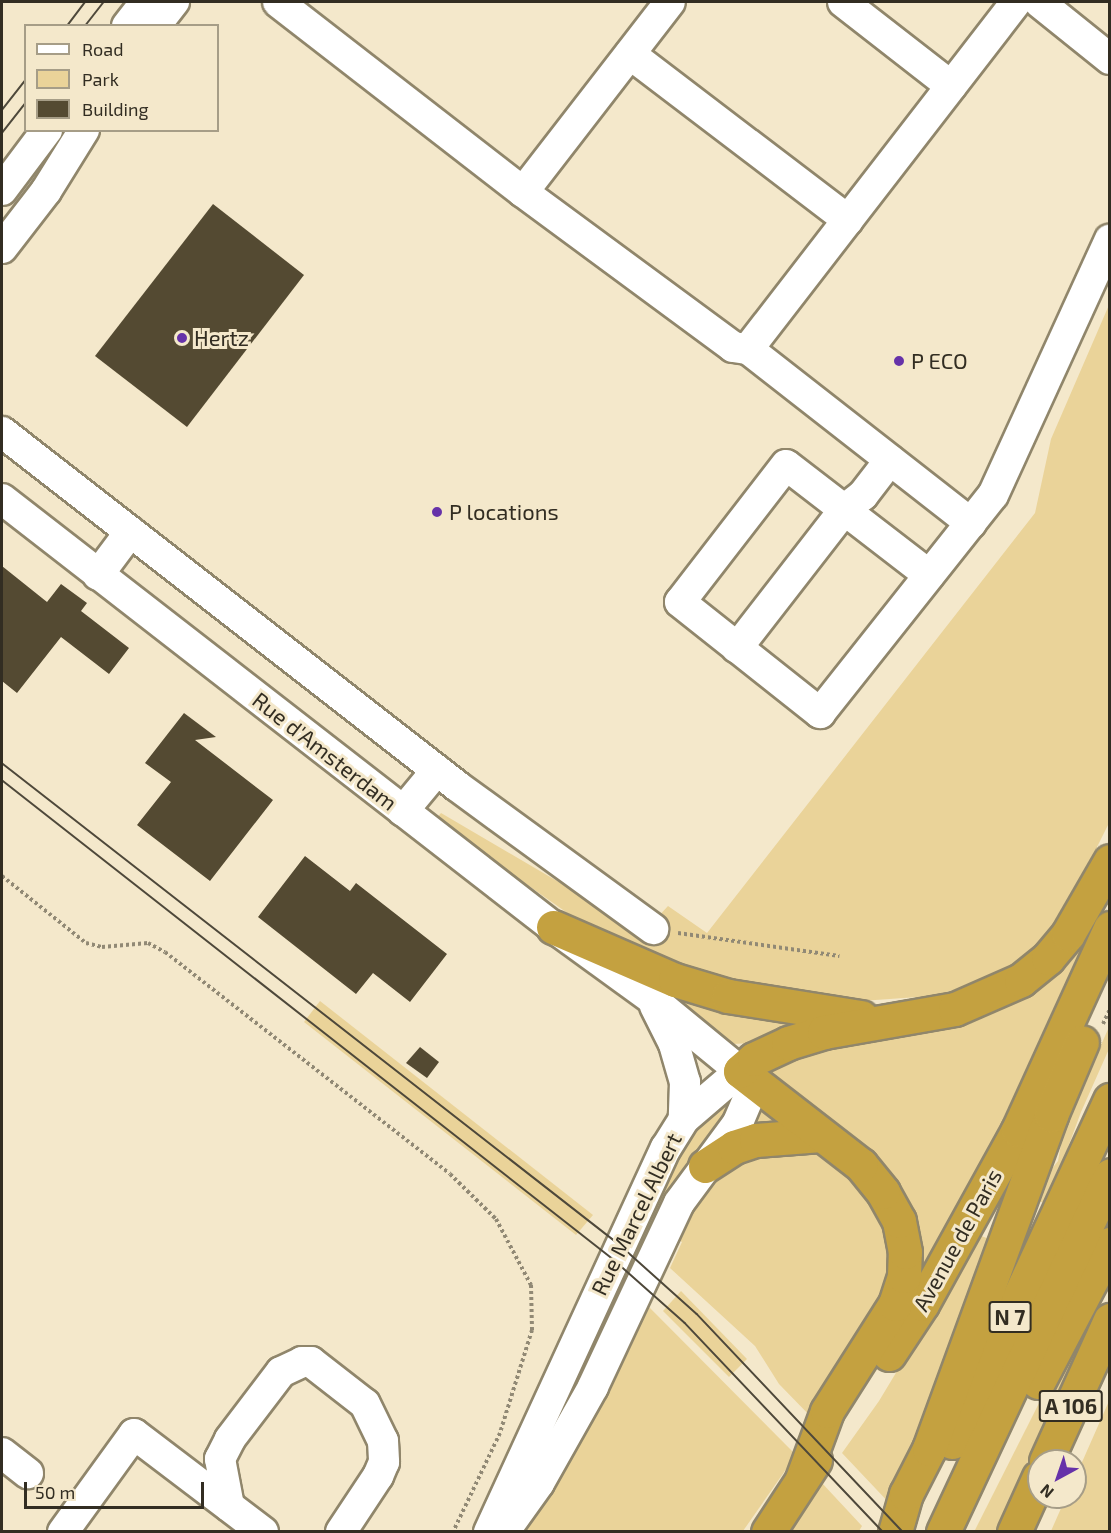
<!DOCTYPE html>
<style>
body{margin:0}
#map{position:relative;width:1111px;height:1533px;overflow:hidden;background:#f4e8cb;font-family:"Exo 2",sans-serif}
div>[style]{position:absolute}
.green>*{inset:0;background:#ead399}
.building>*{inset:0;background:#544a32}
.path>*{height:4px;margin-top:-2px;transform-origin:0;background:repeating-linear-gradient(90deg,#918975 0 3px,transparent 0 6px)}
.roads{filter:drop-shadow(2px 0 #90866b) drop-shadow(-2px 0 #90866b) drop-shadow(0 2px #90866b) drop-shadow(0 -2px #90866b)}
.minor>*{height:30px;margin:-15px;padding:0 15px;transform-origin:15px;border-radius:15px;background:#fff}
.highway>*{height:33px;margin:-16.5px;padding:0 16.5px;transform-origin:16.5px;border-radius:16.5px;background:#c4a140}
.tram>*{height:1.5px;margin:-0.75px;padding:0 0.75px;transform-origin:0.75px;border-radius:0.75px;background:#4e483a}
.dots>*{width:16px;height:16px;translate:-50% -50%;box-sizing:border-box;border:3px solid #f4e8cb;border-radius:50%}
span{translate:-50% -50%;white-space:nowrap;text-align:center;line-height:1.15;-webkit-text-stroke:6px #f4e8cb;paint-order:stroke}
.shield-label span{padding:2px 4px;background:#f4e8cb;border:2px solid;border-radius:4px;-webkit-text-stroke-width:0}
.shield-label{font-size:21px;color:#322d22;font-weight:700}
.poi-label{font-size:22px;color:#322d22}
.left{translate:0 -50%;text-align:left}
.street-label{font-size:22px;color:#322d22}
.frame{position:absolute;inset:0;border:3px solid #322d22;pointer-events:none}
.legend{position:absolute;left:24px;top:24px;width:195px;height:108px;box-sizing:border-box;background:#f4e8cb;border:2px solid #a69d87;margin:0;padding:8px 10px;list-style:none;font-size:18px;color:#322d22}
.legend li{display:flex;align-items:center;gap:12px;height:30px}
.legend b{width:30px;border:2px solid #a69d87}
.north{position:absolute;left:1027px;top:1449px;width:60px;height:60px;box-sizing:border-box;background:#f4e8cb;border:2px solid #a69d87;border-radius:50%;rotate:220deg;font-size:16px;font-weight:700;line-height:24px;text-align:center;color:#322d22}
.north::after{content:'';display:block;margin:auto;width:21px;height:27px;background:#6632a9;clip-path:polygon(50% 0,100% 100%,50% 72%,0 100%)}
.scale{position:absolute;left:24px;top:1482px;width:180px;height:27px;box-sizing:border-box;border:3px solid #322d22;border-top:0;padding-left:8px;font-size:18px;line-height:21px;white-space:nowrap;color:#322d22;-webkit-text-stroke:4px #f4e8cb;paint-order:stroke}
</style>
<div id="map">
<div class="green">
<div style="clip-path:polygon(1109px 305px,1109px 823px,1061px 919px,1021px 960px,989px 980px,932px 996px,819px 1004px,691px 977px,603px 938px,435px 820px,441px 813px,644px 932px,668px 906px,707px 933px,1035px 513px,1051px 439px)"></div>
<div style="clip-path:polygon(1074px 943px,1085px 951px,1013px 1107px,910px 1298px,910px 1229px,770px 1079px,767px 1070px,807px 1050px,899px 1032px)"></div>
<div style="clip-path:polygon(665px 989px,805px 1020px,751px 1043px,733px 1044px)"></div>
<div style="clip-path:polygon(320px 1001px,593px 1215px,576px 1235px,304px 1022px)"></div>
<div style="clip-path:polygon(1109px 1027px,1109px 1049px,1081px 1112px,1047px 1204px,1029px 1198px,1058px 1161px,1075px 1066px,1089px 1072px)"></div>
<div style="clip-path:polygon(728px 1093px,739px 1096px,658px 1232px,642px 1217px,689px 1134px)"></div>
<div style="clip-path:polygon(759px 1106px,784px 1122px,739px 1132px)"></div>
<div style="clip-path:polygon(811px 1145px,880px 1197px,894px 1265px,882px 1307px,815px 1421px,779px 1384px,755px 1346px,670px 1268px,682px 1242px,672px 1236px,728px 1160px)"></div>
<div style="clip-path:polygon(979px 1235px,994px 1241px,893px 1507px,842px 1453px,879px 1401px)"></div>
<div style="clip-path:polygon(1109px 1277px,1109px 1285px,996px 1531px,974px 1532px,1086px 1310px)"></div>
<div style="clip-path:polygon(681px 1291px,747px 1359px,729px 1377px,663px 1311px)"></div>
<div style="clip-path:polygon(646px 1304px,796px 1455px,743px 1531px,519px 1532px)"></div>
<div style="clip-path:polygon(1109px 1401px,1109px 1531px,1051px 1531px,1066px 1497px,1075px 1497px,1075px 1478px)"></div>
<div style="clip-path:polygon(821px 1482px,862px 1526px,859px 1531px,787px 1532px)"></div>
</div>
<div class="building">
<div style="clip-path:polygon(213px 204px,304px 275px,187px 427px,95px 356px)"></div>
<div style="clip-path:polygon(2px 566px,47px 602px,61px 584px,87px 603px,81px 611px,129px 648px,109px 674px,61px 637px,17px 693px,2px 681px)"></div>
<div style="clip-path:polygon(184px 713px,216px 737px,195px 740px,273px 800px,210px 881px,137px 825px,171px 782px,145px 763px)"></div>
<div style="clip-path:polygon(305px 856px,350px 891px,356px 883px,447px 954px,410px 1002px,373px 973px,356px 994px,258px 917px)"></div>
<div style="clip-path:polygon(420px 1047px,439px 1062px,427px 1078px,406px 1063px)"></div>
</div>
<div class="path">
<div style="left:2px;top:876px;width:107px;rotate:38.6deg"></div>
<div style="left:86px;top:943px;width:16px;rotate:14deg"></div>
<div style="left:102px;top:947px;width:46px;rotate:-5deg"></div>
<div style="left:148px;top:943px;width:19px;rotate:28deg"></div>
<div style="left:165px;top:952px;width:361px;rotate:37.9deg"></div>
<div style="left:450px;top:1174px;width:64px;rotate:44.4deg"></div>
<div style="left:496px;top:1219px;width:75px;rotate:62.1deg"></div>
<div style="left:531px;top:1285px;width:45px;rotate:88.7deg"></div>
<div style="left:532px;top:1330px;width:108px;rotate:107.3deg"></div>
<div style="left:500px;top:1433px;width:110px;rotate:115.4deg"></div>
<div style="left:678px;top:933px;width:163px;rotate:8.1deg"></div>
<div style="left:1103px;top:1024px;width:17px;rotate:-65deg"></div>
</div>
<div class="roads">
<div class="minor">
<div style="left:278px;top:2px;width:310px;rotate:37.8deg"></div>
<div style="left:523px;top:192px;width:261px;rotate:36.4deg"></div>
<div style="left:733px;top:347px;width:15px;rotate:8deg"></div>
<div style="left:748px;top:349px;width:283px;rotate:38deg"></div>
<div style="left:843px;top:2px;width:137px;rotate:37.9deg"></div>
<div style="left:1039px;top:2px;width:91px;rotate:38.8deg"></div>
<div style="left:127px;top:26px;width:31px;rotate:-52deg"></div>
<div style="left:155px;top:26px;width:31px;rotate:-52deg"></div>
<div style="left:630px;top:54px;width:274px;rotate:37.3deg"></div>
<div style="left:2px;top:190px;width:75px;rotate:-53.1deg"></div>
<div style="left:523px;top:192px;width:240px;rotate:-52.3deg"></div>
<div style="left:2px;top:248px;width:72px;rotate:-52.3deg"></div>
<div style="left:46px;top:191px;width:72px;rotate:-58.1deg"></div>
<div style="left:748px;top:349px;width:438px;rotate:-52.3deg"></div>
<div style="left:2px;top:432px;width:576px;rotate:37.88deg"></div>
<div style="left:457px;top:786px;width:243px;rotate:36.1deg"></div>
<div style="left:2px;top:499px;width:698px;rotate:37.84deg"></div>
<div style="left:553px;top:927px;width:121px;rotate:35.9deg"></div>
<div style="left:651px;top:998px;width:115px;rotate:39.4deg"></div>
<div style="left:740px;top:1071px;width:13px;rotate:61deg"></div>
<div style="left:746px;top:1082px;width:17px;rotate:83deg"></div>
<div style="left:748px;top:1099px;width:26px;rotate:113deg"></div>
<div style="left:738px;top:1123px;width:99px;rotate:126.4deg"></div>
<div style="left:679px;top:1203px;width:203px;rotate:115.1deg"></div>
<div style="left:593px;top:1387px;width:110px;rotate:119.4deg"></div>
<div style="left:539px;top:1483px;width:60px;rotate:125.5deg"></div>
<div style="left:98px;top:575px;width:54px;rotate:-53.3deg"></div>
<div style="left:929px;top:575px;width:180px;rotate:-142.4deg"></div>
<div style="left:786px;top:465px;width:173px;rotate:127.7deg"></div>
<div style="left:680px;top:602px;width:179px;rotate:38.4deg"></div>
<div style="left:820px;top:713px;width:278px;rotate:-51.6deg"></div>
<div style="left:993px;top:495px;width:281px;rotate:-65.4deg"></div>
<div style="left:737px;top:648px;width:176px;rotate:-52.2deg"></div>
<div style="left:845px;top:509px;width:23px;rotate:-38deg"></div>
<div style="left:863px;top:495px;width:44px;rotate:-52.4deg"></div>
<div style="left:403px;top:811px;width:53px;rotate:-50.3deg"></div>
<div style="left:655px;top:1006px;width:42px;rotate:63.4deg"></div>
<div style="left:674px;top:1044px;width:40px;rotate:74deg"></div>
<div style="left:685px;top:1082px;width:37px;rotate:92deg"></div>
<div style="left:2px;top:1453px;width:33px;rotate:38deg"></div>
<div style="left:229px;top:1506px;width:48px;rotate:-100.8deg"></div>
<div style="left:220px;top:1459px;width:22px;rotate:-63deg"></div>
<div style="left:230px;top:1439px;width:84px;rotate:-52.7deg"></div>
<div style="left:281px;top:1372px;width:23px;rotate:-25deg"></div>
<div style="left:302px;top:1362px;width:9px"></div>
<div style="left:311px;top:1362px;width:68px;rotate:37.9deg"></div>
<div style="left:365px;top:1404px;width:41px;rotate:64.1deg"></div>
<div style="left:383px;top:1441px;width:21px;rotate:87deg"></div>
<div style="left:384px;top:1462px;width:15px;rotate:113deg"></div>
<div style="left:378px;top:1476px;width:67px;rotate:123.5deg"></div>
<div style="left:63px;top:1532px;width:121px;rotate:-54.1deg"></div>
<div style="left:134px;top:1434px;width:162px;rotate:37.2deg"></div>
<div style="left:489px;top:1532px;width:423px;rotate:-65.3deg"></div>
<div style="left:666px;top:1148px;width:34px;rotate:-58deg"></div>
<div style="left:684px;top:1119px;width:74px;rotate:-40.6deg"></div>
</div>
<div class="highway">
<div style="left:553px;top:927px;width:133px;rotate:23.5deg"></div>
<div style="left:675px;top:980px;width:55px;rotate:16.8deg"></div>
<div style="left:728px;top:996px;width:135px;rotate:9deg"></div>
<div style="left:705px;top:1166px;width:35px;rotate:-33deg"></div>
<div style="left:734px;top:1147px;width:23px;rotate:-18deg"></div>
<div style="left:756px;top:1140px;width:65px;rotate:-4.4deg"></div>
<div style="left:889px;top:1354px;width:60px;rotate:-56.6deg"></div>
<div style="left:922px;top:1304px;width:199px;rotate:-61.1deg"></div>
<div style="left:1018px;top:1130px;width:222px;rotate:-65.5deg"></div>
<div style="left:1038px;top:1382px;width:156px;rotate:-62.4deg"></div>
<div style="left:952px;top:1442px;width:377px;rotate:-65.2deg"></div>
<div style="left:1046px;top:1461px;width:155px;rotate:-65.6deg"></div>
<div style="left:802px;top:1479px;width:72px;rotate:-69.8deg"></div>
<div style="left:827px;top:1411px;width:127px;rotate:-57.6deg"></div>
<div style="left:895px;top:1304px;width:29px;rotate:-72deg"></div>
<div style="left:904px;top:1276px;width:24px;rotate:-88deg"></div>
<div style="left:905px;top:1252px;width:32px;rotate:-101deg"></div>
<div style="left:899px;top:1221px;width:33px;rotate:-119deg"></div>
<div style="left:883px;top:1192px;width:35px;rotate:-129deg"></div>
<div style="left:861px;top:1165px;width:153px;rotate:-142.2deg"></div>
<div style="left:740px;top:1071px;width:18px;rotate:-41deg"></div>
<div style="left:754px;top:1059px;width:38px;rotate:-25deg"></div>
<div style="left:788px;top:1043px;width:38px;rotate:-17deg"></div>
<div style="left:824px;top:1032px;width:133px;rotate:-10deg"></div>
<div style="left:955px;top:1009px;width:72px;rotate:-23.7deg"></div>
<div style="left:1021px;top:980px;width:35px;rotate:-39deg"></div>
<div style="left:1048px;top:958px;width:31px;rotate:-50deg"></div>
<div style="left:1068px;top:934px;width:84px;rotate:-60.1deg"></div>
<div style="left:768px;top:1532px;width:86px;rotate:-56.9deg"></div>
<div style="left:895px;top:1532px;width:40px;rotate:-74deg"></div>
<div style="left:906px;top:1494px;width:51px;rotate:-62.9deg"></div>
<div style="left:929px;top:1449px;width:356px;rotate:-69.9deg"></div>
<div style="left:1051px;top:1115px;width:79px;rotate:-67deg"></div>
<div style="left:943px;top:1532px;width:394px;rotate:-64.9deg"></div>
<div style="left:1014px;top:1532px;width:60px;rotate:-65.6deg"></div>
</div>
</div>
<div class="tram">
<div style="left:67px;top:26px;width:30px;rotate:-53deg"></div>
<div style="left:85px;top:26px;width:31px;rotate:-52deg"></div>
<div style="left:2px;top:110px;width:39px;rotate:-52deg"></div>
<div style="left:2px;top:133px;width:39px;rotate:-52deg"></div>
<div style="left:2px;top:763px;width:784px;rotate:37.95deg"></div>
<div style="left:620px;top:1245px;width:103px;rotate:41.9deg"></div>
<div style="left:697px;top:1314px;width:300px;rotate:46.6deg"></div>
<div style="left:2px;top:780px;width:776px;rotate:38.1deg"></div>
<div style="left:613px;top:1259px;width:96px;rotate:41.6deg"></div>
<div style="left:685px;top:1323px;width:288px;rotate:46.5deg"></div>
</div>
<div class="dots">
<div style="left:182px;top:338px;background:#6632a9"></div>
<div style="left:899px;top:361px;background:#6632a9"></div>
<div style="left:437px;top:512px;background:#6632a9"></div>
</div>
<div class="shield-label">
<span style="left:1010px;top:1317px">N 7</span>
<span style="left:1071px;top:1406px">A 106</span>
</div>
<div class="poi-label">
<span class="left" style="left:194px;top:338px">Hertz</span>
<span class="left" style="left:911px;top:361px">P ECO</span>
<span class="left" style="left:449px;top:512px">P locations</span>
</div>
<div class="street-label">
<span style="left:325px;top:751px;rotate:38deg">Rue d'Amsterdam</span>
<span style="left:636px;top:1214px;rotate:-64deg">Rue Marcel Albert</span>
<span style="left:957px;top:1240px;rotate:-61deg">Avenue de Paris</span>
</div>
<div class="frame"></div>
<ul class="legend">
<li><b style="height:8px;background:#fff"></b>Road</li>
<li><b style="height:16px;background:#ead399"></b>Park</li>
<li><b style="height:16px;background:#544a32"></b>Building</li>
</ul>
<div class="north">N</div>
<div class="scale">50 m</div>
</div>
